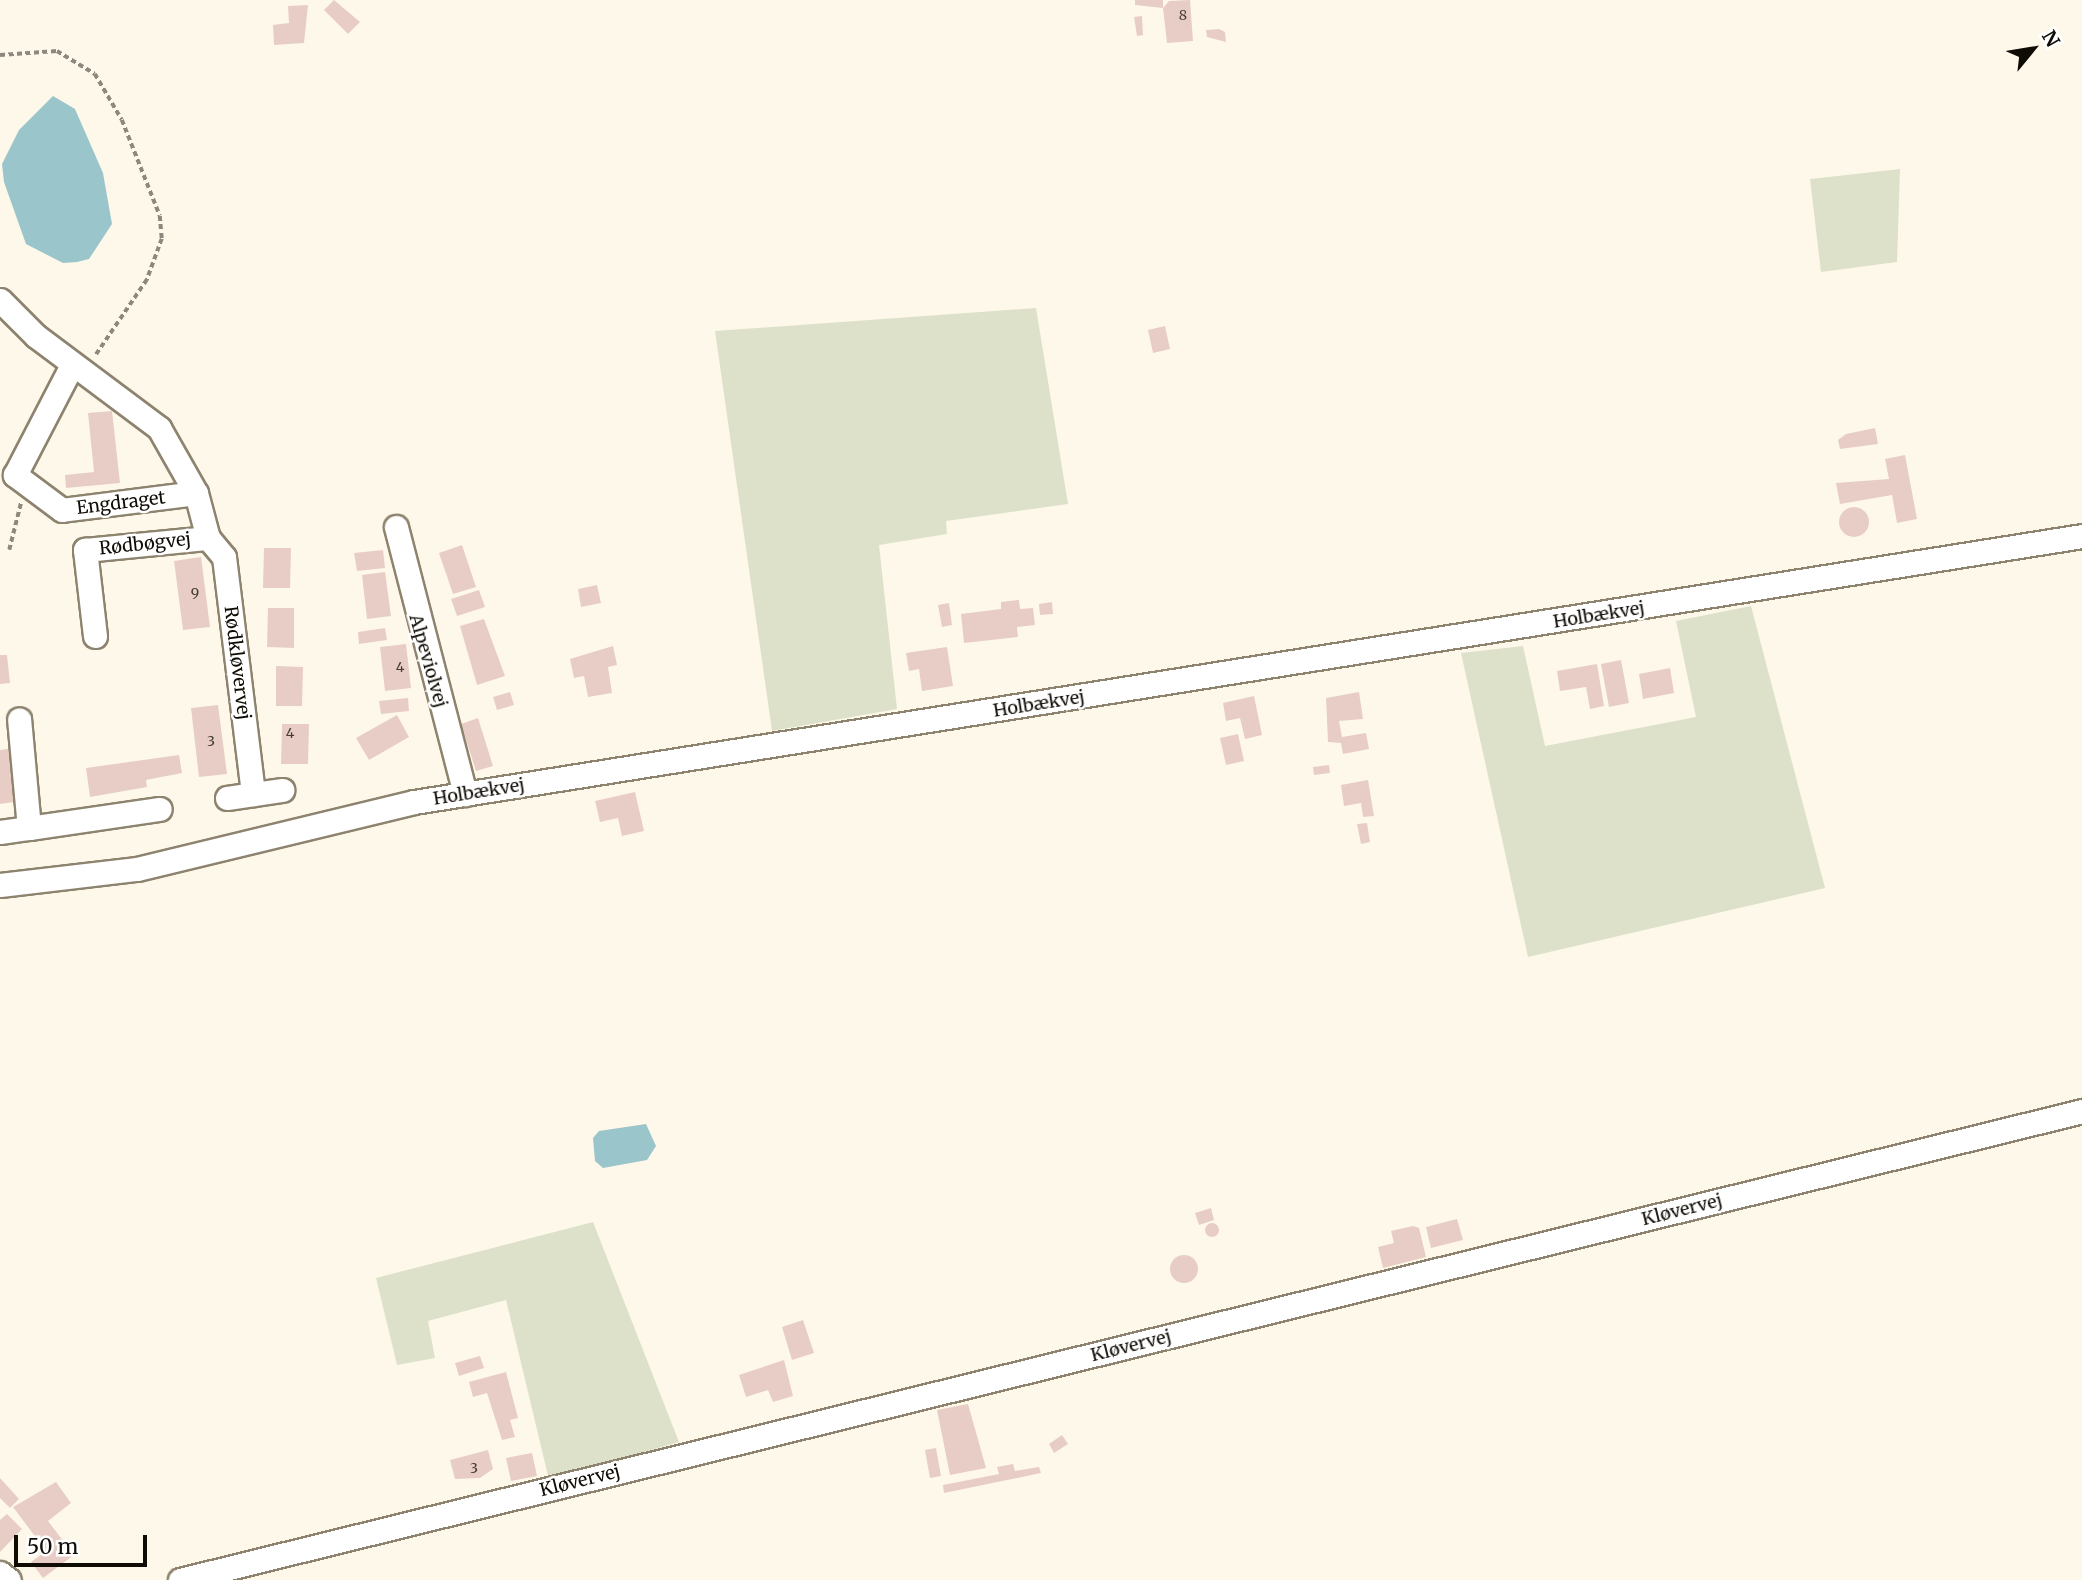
<!DOCTYPE html>
<meta charset="utf-8">
<style>
body{margin:0}
#map{position:relative;width:2082px;height:1580px;overflow:hidden;background:#fef8ea;font-family:Merriweather,serif}
div>[style]{position:absolute}
.green>*{inset:0;background:#dde1ca}
.water>*{inset:0;background:#9ac5cb}
.building>*{inset:0;background:#e8cdc6}
.round{border-radius:50%}
.path>*{height:3.5px;margin-top:-1.75px;transform-origin:0;background:repeating-linear-gradient(90deg,#8d887e 0 5px,transparent 0 8.5px)}
.roads{filter:drop-shadow(2px 0 #8d836e) drop-shadow(-2px 0 #8d836e) drop-shadow(0 2px #8d836e) drop-shadow(0 -2px #8d836e)}
.minor>*{height:23px;margin:-11.5px;padding:0 11.5px;transform-origin:11.5px;border-radius:11.5px;background:#fff}
span{translate:-50% -50%;white-space:nowrap;text-align:center;line-height:1.15;-webkit-text-stroke:5px #fff;paint-order:stroke}
.number-label{font-size:14px;color:#453c35}
.number-label span{-webkit-text-stroke-width:0}
.street-label{font-size:18px;color:#0f0b05}
.north{position:absolute;left:1998px;top:14px;width:70px;height:70px;-webkit-text-stroke:5px #fff;paint-order:stroke;rotate:60deg;font-size:19px;font-weight:700;line-height:28px;text-align:center;color:#0f0b05}
.north::after{content:'';display:block;margin:auto;width:24px;height:32px;background:#0f0b05;clip-path:polygon(50% 0,100% 100%,50% 72%,0 100%)}
.scale{position:absolute;left:14px;top:1535px;width:133px;height:32px;box-sizing:border-box;border:4px solid #0f0b05;border-top:0;padding-left:9px;font-size:21px;line-height:24px;white-space:nowrap;color:#0f0b05;-webkit-text-stroke:5px #fff;paint-order:stroke}
</style>
<div id="map">
<div class="green">
<div style="clip-path:polygon(1900px 169px,1897px 262px,1821px 272px,1810px 179px)"></div>
<div style="clip-path:polygon(1036px 308px,1068px 504px,946px 521px,947px 534px,879px 545px,897px 709px,772px 731px,715px 331px)"></div>
<div style="clip-path:polygon(1751px 606px,1825px 888px,1528px 957px,1461px 653px,1523px 646px,1545px 746px,1696px 717px,1676px 621px)"></div>
<div style="clip-path:polygon(593px 1222px,679px 1442px,549px 1480px,506px 1300px,428px 1321px,435px 1358px,397px 1365px,376px 1278px)"></div>
</div>
<div class="water">
<div style="clip-path:polygon(53px 96px,75px 109px,103px 173px,112px 224px,89px 259px,77px 262px,63px 263px,26px 244px,4px 182px,2px 164px,19px 130px)"></div>
<div style="clip-path:polygon(646px 1124px,656px 1146px,647px 1160px,603px 1168px,595px 1161px,593px 1138px,599px 1131px)"></div>
</div>
<div class="building">
<div style="clip-path:polygon(334px 0,360px 22px,348px 34px,324px 10px)"></div>
<div style="clip-path:polygon(1135px 0,1163px 0,1163px 8px,1135px 5px)"></div>
<div style="clip-path:polygon(1190px 0,1193px 41px,1167px 43px,1163px 8px,1169px 1px)"></div>
<div style="clip-path:polygon(308px 5px,304px 43px,274px 45px,273px 25px,289px 23px,288px 6px)"></div>
<div style="clip-path:polygon(1142px 16px,1143px 35px,1137px 36px,1134px 17px)"></div>
<div style="clip-path:polygon(1219px 29px,1225px 32px,1226px 42px,1207px 37px,1206px 30px)"></div>
<div style="clip-path:polygon(1165px 326px,1170px 349px,1153px 353px,1148px 330px)"></div>
<div style="clip-path:polygon(112px 411px,120px 483px,66px 488px,65px 475px,94px 472px,88px 413px)"></div>
<div style="clip-path:polygon(1875px 428px,1878px 444px,1840px 449px,1838px 440px,1846px 434px)"></div>
<div style="clip-path:polygon(1905px 455px,1917px 519px,1897px 523px,1892px 495px,1840px 504px,1836px 483px,1889px 479px,1885px 459px)"></div>
<div class="round" style="left:1839px;top:507px;width:30px;height:30px"></div>
<div style="clip-path:polygon(462px 545px,476px 587px,453px 594px,439px 553px)"></div>
<div style="clip-path:polygon(264px 548px,291px 548px,290px 588px,263px 588px)"></div>
<div style="clip-path:polygon(383px 550px,385px 568px,357px 571px,354px 553px)"></div>
<div style="clip-path:polygon(201px 557px,210px 627px,183px 630px,174px 561px)"></div>
<div style="clip-path:polygon(385px 572px,391px 616px,367px 619px,362px 575px)"></div>
<div style="clip-path:polygon(597px 585px,601px 603px,581px 607px,578px 589px)"></div>
<div style="clip-path:polygon(479px 590px,485px 607px,457px 616px,451px 599px)"></div>
<div style="clip-path:polygon(1019px 600px,1020px 609px,1033px 608px,1035px 625px,1017px 627px,1018px 637px,964px 643px,961px 614px,1001px 609px,1001px 602px)"></div>
<div style="clip-path:polygon(1052px 602px,1053px 614px,1040px 615px,1039px 604px)"></div>
<div style="clip-path:polygon(949px 603px,952px 625px,942px 627px,938px 605px)"></div>
<div style="clip-path:polygon(268px 608px,294px 608px,294px 648px,267px 647px)"></div>
<div style="clip-path:polygon(484px 619px,505px 676px,477px 685px,460px 626px)"></div>
<div style="clip-path:polygon(385px 628px,387px 640px,359px 644px,358px 632px)"></div>
<div style="clip-path:polygon(406px 644px,411px 688px,385px 691px,380px 647px)"></div>
<div style="clip-path:polygon(613px 646px,617px 665px,608px 667px,612px 693px,588px 697px,584px 676px,574px 678px,570px 659px)"></div>
<div style="clip-path:polygon(947px 647px,953px 686px,922px 691px,919px 669px,909px 671px,906px 653px)"></div>
<div style="clip-path:polygon(0 655px,7px 655px,10px 683px,0 684px)"></div>
<div style="clip-path:polygon(1621px 660px,1629px 703px,1609px 707px,1601px 664px)"></div>
<div style="clip-path:polygon(1597px 664px,1604px 706px,1590px 709px,1586px 687px,1560px 691px,1557px 671px)"></div>
<div style="clip-path:polygon(276px 666px,303px 667px,302px 706px,276px 706px)"></div>
<div style="clip-path:polygon(1670px 668px,1674px 693px,1643px 699px,1639px 674px)"></div>
<div style="clip-path:polygon(510px 692px,514px 705px,497px 710px,493px 697px)"></div>
<div style="clip-path:polygon(1359px 692px,1363px 719px,1339px 721px,1342px 737px,1366px 733px,1369px 749px,1343px 754px,1341px 743px,1328px 742px,1326px 698px)"></div>
<div style="clip-path:polygon(1254px 696px,1262px 735px,1245px 739px,1240px 718px,1226px 721px,1223px 703px)"></div>
<div style="clip-path:polygon(408px 698px,409px 711px,381px 714px,379px 701px)"></div>
<div style="clip-path:polygon(218px 705px,227px 774px,199px 777px,191px 708px)"></div>
<div style="clip-path:polygon(397px 715px,409px 737px,369px 760px,356px 738px)"></div>
<div style="clip-path:polygon(478px 718px,493px 766px,476px 771px,461px 724px)"></div>
<div style="clip-path:polygon(282px 724px,309px 724px,308px 764px,281px 764px)"></div>
<div style="clip-path:polygon(1238px 734px,1244px 761px,1226px 765px,1220px 738px)"></div>
<div style="clip-path:polygon(14px 748px,21px 801px,0 804px,0 750px)"></div>
<div style="clip-path:polygon(179px 755px,182px 773px,146px 780px,147px 787px,90px 797px,86px 768px)"></div>
<div style="clip-path:polygon(1329px 765px,1330px 773px,1314px 775px,1313px 767px)"></div>
<div style="clip-path:polygon(1368px 780px,1374px 816px,1363px 817px,1361px 803px,1344px 806px,1341px 785px)"></div>
<div style="clip-path:polygon(635px 792px,644px 831px,622px 836px,618px 818px,600px 822px,595px 801px)"></div>
<div style="clip-path:polygon(1367px 823px,1370px 842px,1361px 844px,1357px 824px)"></div>
<div style="clip-path:polygon(1211px 1208px,1214px 1220px,1199px 1225px,1195px 1213px)"></div>
<div style="clip-path:polygon(1457px 1219px,1463px 1240px,1431px 1248px,1426px 1227px)"></div>
<div class="round" style="left:1205px;top:1223px;width:14px;height:14px"></div>
<div style="clip-path:polygon(1413px 1226px,1419px 1228px,1426px 1257px,1383px 1268px,1378px 1247px,1394px 1243px,1391px 1231px)"></div>
<div class="round" style="left:1170px;top:1255px;width:28px;height:28px"></div>
<div style="clip-path:polygon(803px 1320px,814px 1353px,792px 1360px,782px 1327px)"></div>
<div style="clip-path:polygon(480px 1356px,484px 1368px,459px 1376px,455px 1363px)"></div>
<div style="clip-path:polygon(784px 1360px,793px 1396px,773px 1402px,768px 1390px,746px 1397px,739px 1375px)"></div>
<div style="clip-path:polygon(506px 1372px,518px 1418px,510px 1420px,515px 1437px,502px 1440px,487px 1393px,473px 1397px,469px 1382px)"></div>
<div style="clip-path:polygon(968px 1404px,986px 1468px,950px 1475px,937px 1410px)"></div>
<div style="clip-path:polygon(1062px 1435px,1068px 1444px,1054px 1453px,1049px 1444px)"></div>
<div style="clip-path:polygon(936px 1448px,941px 1476px,930px 1478px,925px 1450px)"></div>
<div style="clip-path:polygon(488px 1450px,493px 1469px,480px 1478px,455px 1479px,450px 1460px)"></div>
<div style="clip-path:polygon(532px 1453px,537px 1476px,511px 1481px,506px 1458px)"></div>
<div style="clip-path:polygon(1013px 1464px,1015px 1471px,1039px 1467px,1041px 1473px,944px 1493px,943px 1485px,999px 1474px,997px 1467px)"></div>
<div style="clip-path:polygon(0 1478px,19px 1499px,10px 1508px,0 1498px)"></div>
<div style="clip-path:polygon(56px 1482px,71px 1503px,48px 1521px,74px 1555px,43px 1578px,31px 1562px,46px 1551px,13px 1507px)"></div>
<div style="clip-path:polygon(7px 1514px,22px 1529px,0 1552px,0 1520px)"></div>
</div>
<div class="path">
<div style="left:0;top:55px;width:57px;rotate:-4deg"></div>
<div style="left:57px;top:51px;width:44px;rotate:31.2deg"></div>
<div style="left:95px;top:74px;width:53px;rotate:59.6deg"></div>
<div style="left:122px;top:120px;width:103px;rotate:68.4deg"></div>
<div style="left:160px;top:216px;width:23px;rotate:85deg"></div>
<div style="left:162px;top:239px;width:44px;rotate:110.1deg"></div>
<div style="left:147px;top:280px;width:91px;rotate:124.2deg"></div>
<div style="left:9px;top:550px;width:49px;rotate:-76deg"></div>
</div>
<div class="roads">
<div class="minor">
<div style="left:0;top:300px;width:51px;rotate:45deg"></div>
<div style="left:36px;top:336px;width:154px;rotate:36.8deg"></div>
<div style="left:159px;top:428px;width:75px;rotate:60.4deg"></div>
<div style="left:196px;top:493px;width:135px;rotate:172.8deg"></div>
<div style="left:62px;top:510px;width:59px;rotate:-143.3deg"></div>
<div style="left:15px;top:475px;width:124px;rotate:-62.6deg"></div>
<div style="left:196px;top:493px;width:47px;rotate:75.1deg"></div>
<div style="left:396px;top:527px;width:276px;rotate:75.5deg"></div>
<div style="left:208px;top:538px;width:25px;rotate:50deg"></div>
<div style="left:224px;top:557px;width:239px;rotate:83deg"></div>
<div style="left:95px;top:636px;width:87px;rotate:-96.6deg"></div>
<div style="left:85px;top:550px;width:124px;rotate:-5.6deg"></div>
<div style="left:227px;top:798px;width:56px;rotate:-8.3deg"></div>
<div style="left:29px;top:828px;width:132px;rotate:-8.3deg"></div>
<div style="left:0;top:832px;width:29px;rotate:-8deg"></div>
<div style="left:29px;top:828px;width:109px;rotate:-95.2deg"></div>
<div style="left:0;top:885px;width:138px;rotate:-6.7deg"></div>
<div style="left:137px;top:869px;width:285px;rotate:-13.6deg"></div>
<div style="left:414px;top:802px;width:1689px;rotate:-9.06deg"></div>
<div style="left:0;top:1573px;width:11px;rotate:38deg"></div>
<div style="left:180px;top:1580px;width:1959px;rotate:-13.85deg"></div>
</div>
</div>
<div class="number-label">
<span style="left:1183px;top:15px">8</span>
<span style="left:195px;top:593px">9</span>
<span style="left:400px;top:667px">4</span>
<span style="left:290px;top:733px">4</span>
<span style="left:211px;top:741px">3</span>
<span style="left:474px;top:1468px">3</span>
</div>
<div class="street-label">
<span style="left:121px;top:503px;rotate:-7deg">Engdraget</span>
<span style="left:145px;top:544px;rotate:-6deg">Rødbøgvej</span>
<span style="left:1599px;top:615px;rotate:-9deg">Holbækvej</span>
<span style="left:428px;top:661px;rotate:74deg">Alpeviolvej</span>
<span style="left:237px;top:663px;rotate:83deg">Rødkløvervej</span>
<span style="left:1039px;top:704px;rotate:-9deg">Holbækvej</span>
<span style="left:479px;top:792px;rotate:-9deg">Holbækvej</span>
<span style="left:1682px;top:1210px;rotate:-14deg">Kløvervej</span>
<span style="left:1131px;top:1346px;rotate:-14deg">Kløvervej</span>
<span style="left:580px;top:1481px;rotate:-14deg">Kløvervej</span>
</div>
<div class="north">N</div>
<div class="scale">50 m</div>
</div>
